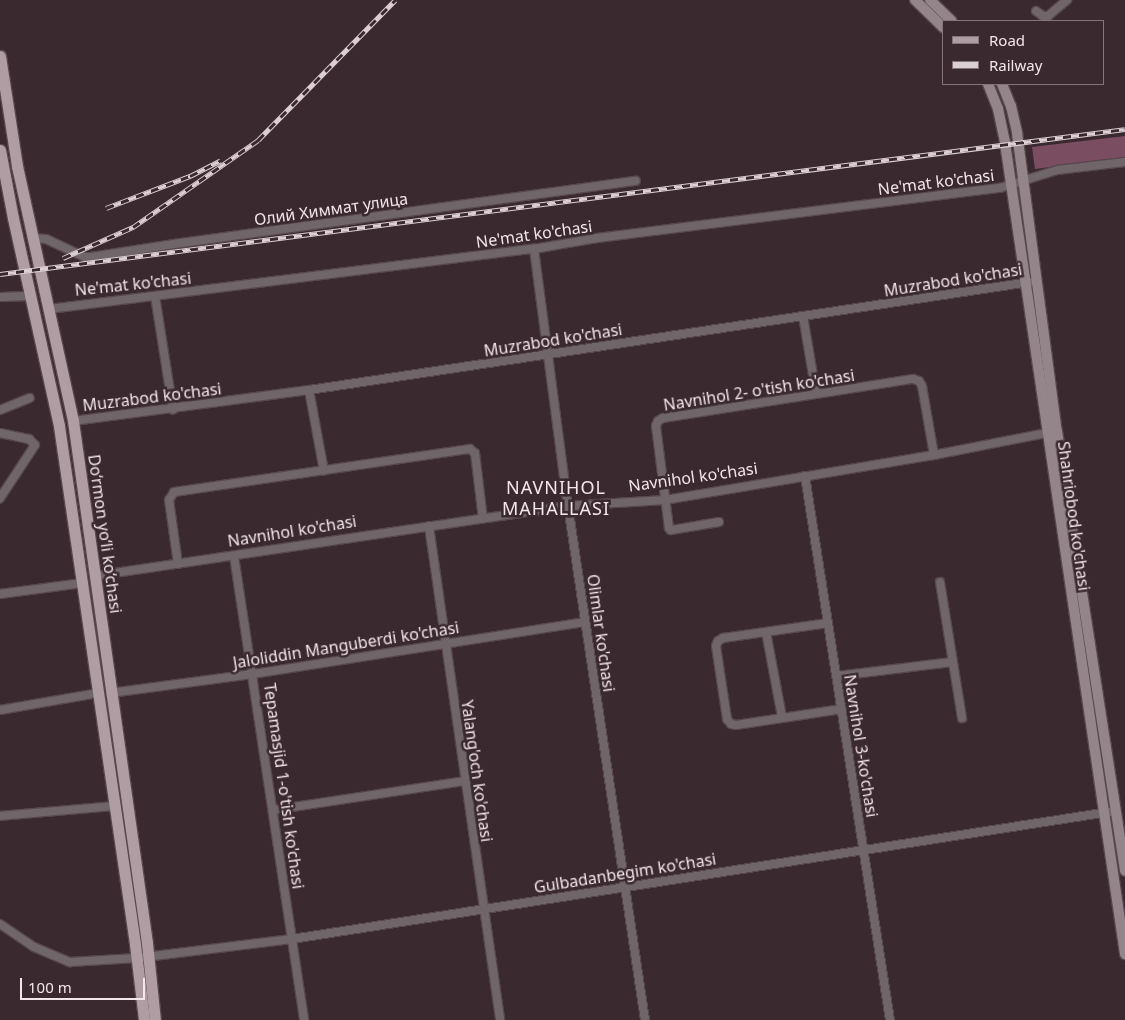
<!DOCTYPE html>
<meta charset="utf-8">
<style>
body{margin:0}
#map{position:relative;width:1125px;height:1020px;overflow:hidden;background:#3b2930;font-family:"Noto Sans",sans-serif}
div>[style]{position:absolute}
.forest>*{inset:0;background:#7a4e60}
.roads{filter:drop-shadow(1px 0 #58474e) drop-shadow(-1px 0 #58474e) drop-shadow(0 1px #58474e) drop-shadow(0 -1px #58474e)}
.minor>*{height:8px;margin:-4px;padding:0 4px;transform-origin:4px;border-radius:4px;background:#70666a}
.secondary>*{height:10px;margin:-5px;padding:0 5px;transform-origin:5px;border-radius:5px;background:#94858b}
.primary>*{height:11px;margin:-5.5px;padding:0 5.5px;transform-origin:5.5px;border-radius:5.5px;background:#b09da4}
.rail>*{height:4.5px;margin-top:-2.25px;transform-origin:0;background:repeating-linear-gradient(90deg,#3b2930 0 8px,#dccfd4 0 16px);box-sizing:border-box;border-block:1px solid #dccfd4}
span{translate:-50% -50%;white-space:nowrap;text-align:center;line-height:1.15;-webkit-text-stroke:5px #3b2930;paint-order:stroke}
.street-label{font-size:16px;color:#f2e6ea}
.neighbourhood-label{font-size:18px;color:#f2e6ea;letter-spacing:1px}
.legend{position:absolute;left:942px;top:20px;width:162px;height:65px;box-sizing:border-box;background:#3b2930;border:1px solid #84757a;margin:0;padding:6px 9px;list-style:none;font-size:15px;color:#f2e6ea}
.legend li{display:flex;align-items:center;gap:10px;height:25px}
.legend b{width:25px;border:1px solid #84757a}
.scale{position:absolute;left:20px;top:978px;width:125px;height:22px;box-sizing:border-box;border:2px solid #f2e6ea;border-top:0;padding-left:6px;font-size:15px;line-height:18px;white-space:nowrap;color:#f2e6ea;-webkit-text-stroke:4px #3b2930;paint-order:stroke}
</style>
<div id="map">
<div class="forest">
<div style="clip-path:polygon(1125px 136px,1125px 157px,1035px 169px,1032px 147px)"></div>
</div>
<div class="roads">
<div class="minor">
<div style="left:1036px;top:11px;width:9px;rotate:36deg"></div>
<div style="left:1043px;top:16px;width:5px"></div>
<div style="left:1048px;top:16px;width:25px;rotate:-40deg"></div>
<div style="left:33px;top:238px;width:13px;rotate:4deg"></div>
<div style="left:46px;top:239px;width:43px;rotate:24.8deg"></div>
<div style="left:85px;top:257px;width:6px"></div>
<div style="left:91px;top:257px;width:84px;rotate:-8.9deg"></div>
<div style="left:174px;top:244px;width:466px;rotate:-7.8deg"></div>
<div style="left:534px;top:249px;width:259px;rotate:82.5deg"></div>
<div style="left:568px;top:506px;width:520px;rotate:81.48deg"></div>
<div style="left:155px;top:296px;width:115px;rotate:81deg"></div>
<div style="left:0;top:297px;width:31px;rotate:-2deg"></div>
<div style="left:49px;top:309px;width:489px;rotate:-7.1deg"></div>
<div style="left:534px;top:249px;width:64px;rotate:-9.9deg"></div>
<div style="left:597px;top:238px;width:406px;rotate:-7.1deg"></div>
<div style="left:1000px;top:188px;width:60px;rotate:-17.5deg"></div>
<div style="left:1057px;top:170px;width:68px;rotate:-6.7deg"></div>
<div style="left:803px;top:316px;width:78px;rotate:80.4deg"></div>
<div style="left:309px;top:390px;width:82px;rotate:79.5deg"></div>
<div style="left:0;top:410px;width:32px;rotate:-22deg"></div>
<div style="left:73px;top:421px;width:238px;rotate:-7.5deg"></div>
<div style="left:309px;top:390px;width:729px;rotate:-8.52deg"></div>
<div style="left:0;top:433px;width:30px;rotate:12deg"></div>
<div style="left:29px;top:439px;width:8px;rotate:45deg"></div>
<div style="left:35px;top:445px;width:64px;rotate:123.4deg"></div>
<div style="left:805px;top:476px;width:551px;rotate:81.12deg"></div>
<div style="left:719px;top:522px;width:49px;rotate:170.5deg"></div>
<div style="left:671px;top:530px;width:3px;rotate:-135deg"></div>
<div style="left:669px;top:528px;width:103px;rotate:-97.3deg"></div>
<div style="left:656px;top:426px;width:5px;rotate:-68deg"></div>
<div style="left:658px;top:421px;width:6px;rotate:-31deg"></div>
<div style="left:663px;top:418px;width:253px;rotate:-8.9deg"></div>
<div style="left:913px;top:379px;width:6px;rotate:18deg"></div>
<div style="left:919px;top:381px;width:6px;rotate:59deg"></div>
<div style="left:922px;top:386px;width:70px;rotate:80.1deg"></div>
<div style="left:429px;top:526px;width:499px;rotate:81.8deg"></div>
<div style="left:234px;top:556px;width:469px;rotate:81.4deg"></div>
<div style="left:178px;top:564px;width:65px;rotate:-98deg"></div>
<div style="left:169px;top:500px;width:9px;rotate:-58deg"></div>
<div style="left:174px;top:492px;width:299px;rotate:-8.3deg"></div>
<div style="left:470px;top:449px;width:6px;rotate:39deg"></div>
<div style="left:475px;top:453px;width:66px;rotate:83.1deg"></div>
<div style="left:94px;top:576px;width:479px;rotate:-8.4deg"></div>
<div style="left:568px;top:506px;width:97px;rotate:-3.5deg"></div>
<div style="left:665px;top:500px;width:273px;rotate:-9.5deg"></div>
<div style="left:934px;top:455px;width:119px;rotate:-11.1deg"></div>
<div style="left:940px;top:582px;width:138px;rotate:80.8deg"></div>
<div style="left:0;top:594px;width:83px;rotate:-7.6deg"></div>
<div style="left:828px;top:623px;width:106px;rotate:171.9deg"></div>
<div style="left:723px;top:638px;width:6px;rotate:149deg"></div>
<div style="left:718px;top:641px;width:5px;rotate:112deg"></div>
<div style="left:716px;top:646px;width:74px;rotate:81.4deg"></div>
<div style="left:727px;top:719px;width:6px;rotate:51deg"></div>
<div style="left:731px;top:724px;width:5px;rotate:11deg"></div>
<div style="left:736px;top:725px;width:107px;rotate:-8.6deg"></div>
<div style="left:766px;top:632px;width:86px;rotate:79.3deg"></div>
<div style="left:837px;top:676px;width:116px;rotate:-6.9deg"></div>
<div style="left:110px;top:693px;width:144px;rotate:-7.6deg"></div>
<div style="left:253px;top:674px;width:336px;rotate:-8.9deg"></div>
<div style="left:0;top:710px;width:99px;rotate:-9.8deg"></div>
<div style="left:273px;top:810px;width:194px;rotate:-8.6deg"></div>
<div style="left:0;top:816px;width:115px;rotate:-5deg"></div>
<div style="left:0;top:924px;width:41px;rotate:34.1deg"></div>
<div style="left:34px;top:947px;width:39px;rotate:23deg"></div>
<div style="left:70px;top:962px;width:67px;rotate:-3.4deg"></div>
<div style="left:137px;top:958px;width:156px;rotate:-7deg"></div>
<div style="left:292px;top:939px;width:827px;rotate:-8.84deg"></div>
</div>
<div class="secondary">
<div style="left:915px;top:0;width:40px;rotate:44deg"></div>
<div style="left:930px;top:0;width:30px;rotate:44deg"></div>
<div style="left:988px;top:84px;width:27px;rotate:68deg"></div>
<div style="left:998px;top:109px;width:35px;rotate:78deg"></div>
<div style="left:1005px;top:143px;width:820px;rotate:81.58deg"></div>
<div style="left:1002px;top:84px;width:24px;rotate:68deg"></div>
<div style="left:1011px;top:106px;width:28px;rotate:77deg"></div>
<div style="left:1017px;top:133px;width:301px;rotate:82.4deg"></div>
<div style="left:1057px;top:431px;width:445px;rotate:81.2deg"></div>
</div>
<div class="primary">
<div style="left:0;top:56px;width:111px;rotate:81.2deg"></div>
<div style="left:17px;top:166px;width:261px;rotate:77.6deg"></div>
<div style="left:73px;top:421px;width:527px;rotate:81.93deg"></div>
<div style="left:147px;top:943px;width:77px;rotate:84.1deg"></div>
<div style="left:0;top:150px;width:69px;rotate:79.2deg"></div>
<div style="left:13px;top:218px;width:213px;rotate:77.5deg"></div>
<div style="left:59px;top:426px;width:524px;rotate:81.65deg"></div>
<div style="left:135px;top:944px;width:77px;rotate:83.2deg"></div>
</div>
</div>
<div class="rail">
<div style="left:106px;top:208px;width:90px;rotate:-20.9deg"></div>
<div style="left:190px;top:176px;width:34px;rotate:-27deg"></div>
<div style="left:63px;top:258px;width:77px;rotate:-23.9deg"></div>
<div style="left:133px;top:227px;width:152px;rotate:-34.8deg"></div>
<div style="left:258px;top:140px;width:196px;rotate:-45.6deg"></div>
<div style="left:0;top:274px;width:1134px;rotate:-7.34deg"></div>
</div>
<div class="street-label">
<span style="left:936px;top:182px;rotate:-7deg">Ne'mat ko'chasi</span>
<span style="left:331px;top:209px;rotate:-8deg">Олий Химмат улица</span>
<span style="left:534px;top:234px;rotate:-8deg">Ne'mat ko'chasi</span>
<span style="left:953px;top:280px;rotate:-9deg">Muzrabod ko'chasi</span>
<span style="left:133px;top:284px;rotate:-6deg">Ne'mat ko'chasi</span>
<span style="left:553px;top:340px;rotate:-9deg">Muzrabod ko'chasi</span>
<span style="left:759px;top:390px;rotate:-9deg">Navnihol 2- o'tish ko'chasi</span>
<span style="left:152px;top:397px;rotate:-7deg">Muzrabod ko'chasi</span>
<span style="left:693px;top:477px;rotate:-8deg">Navnihol ko'chasi</span>
<span style="left:1074px;top:516px;rotate:82deg">Shahriobod ko'chasi</span>
<span style="left:292px;top:531px;rotate:-9deg">Navnihol ko'chasi</span>
<span style="left:105px;top:534px;rotate:82deg">Do‘rmon yo‘li ko‘chasi</span>
<span style="left:601px;top:633px;rotate:82deg">Olimlar ko'chasi</span>
<span style="left:346px;top:645px;rotate:-9deg">Jaloliddin Manguberdi ko'chasi</span>
<span style="left:861px;top:746px;rotate:81deg">Navnihol 3-ko'chasi</span>
<span style="left:477px;top:771px;rotate:82deg">Yalang'och ko'chasi</span>
<span style="left:284px;top:786px;rotate:82deg">Tepamasjid 1-o'tish ko'chasi</span>
<span style="left:625px;top:873px;rotate:-9deg">Gulbadanbegim ko'chasi</span>
</div>
<div class="neighbourhood-label">
<span style="left:556px;top:498px">NAVNIHOL<br>MAHALLASI</span>
</div>
<ul class="legend">
<li><b style="height:6px;background:#b09da4"></b>Road</li>
<li><b style="height:6px;background:#dccfd4"></b>Railway</li>
</ul>
<div class="scale">100 m</div>
</div>
